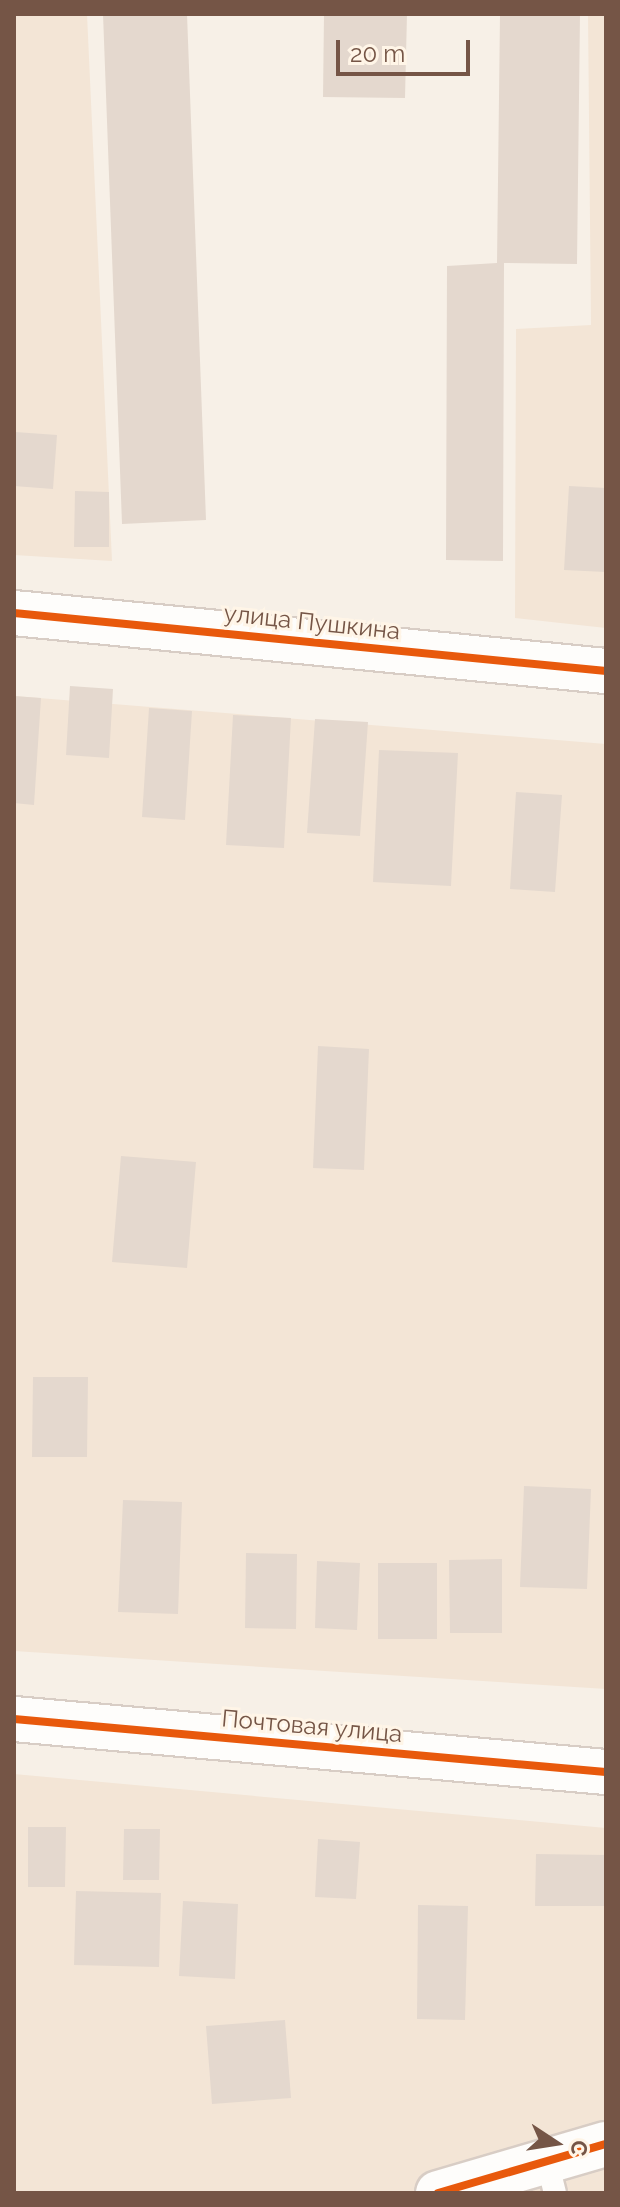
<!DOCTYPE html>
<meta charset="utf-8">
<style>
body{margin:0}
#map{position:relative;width:620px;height:2207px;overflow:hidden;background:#f7f0e7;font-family:Raleway,sans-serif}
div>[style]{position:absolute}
.residential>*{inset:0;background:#f3e5d6}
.building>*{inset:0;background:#e4d8ce}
.roads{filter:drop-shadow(2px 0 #d8cdc5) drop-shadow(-2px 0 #d8cdc5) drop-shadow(0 2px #d8cdc5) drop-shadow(0 -2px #d8cdc5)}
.service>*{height:22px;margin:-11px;padding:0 11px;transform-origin:11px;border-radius:11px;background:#fefdfb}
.minor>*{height:44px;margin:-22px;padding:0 22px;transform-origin:22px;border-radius:22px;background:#fefdfb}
.cycleway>*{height:8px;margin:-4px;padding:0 4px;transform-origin:4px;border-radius:4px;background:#e8590c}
span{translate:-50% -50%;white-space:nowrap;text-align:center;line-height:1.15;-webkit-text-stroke:6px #fff5e7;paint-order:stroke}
.street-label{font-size:24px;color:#755546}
.frame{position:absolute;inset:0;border:16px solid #755546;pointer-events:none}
.north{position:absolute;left:516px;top:2103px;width:80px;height:80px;-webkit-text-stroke:6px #fff5e7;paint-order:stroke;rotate:102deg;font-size:22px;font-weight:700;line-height:32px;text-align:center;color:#755546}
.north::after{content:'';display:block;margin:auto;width:28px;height:36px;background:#755546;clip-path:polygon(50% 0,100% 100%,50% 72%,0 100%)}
.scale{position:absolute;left:336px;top:40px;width:134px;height:36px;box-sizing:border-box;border:4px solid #755546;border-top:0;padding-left:10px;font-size:24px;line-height:28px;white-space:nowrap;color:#755546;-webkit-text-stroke:6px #fff5e7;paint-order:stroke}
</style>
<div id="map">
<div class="residential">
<div style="clip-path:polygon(14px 14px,87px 14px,112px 561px,14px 555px)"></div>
<div style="clip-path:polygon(588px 14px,606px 14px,606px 628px,515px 618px,516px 329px,591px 325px)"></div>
<div style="clip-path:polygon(14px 696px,606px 744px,606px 1689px,14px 1651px)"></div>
<div style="clip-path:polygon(14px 1774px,606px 1828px,606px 2193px,14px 2193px)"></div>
</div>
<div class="building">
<div style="clip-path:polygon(103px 14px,187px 14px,206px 520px,122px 524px)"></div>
<div style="clip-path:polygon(324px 14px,407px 14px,405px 98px,323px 97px)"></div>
<div style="clip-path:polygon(500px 14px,580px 14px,577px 264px,504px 263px,503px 561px,446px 560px,447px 266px,497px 263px)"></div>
<div style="clip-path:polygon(15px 432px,57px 435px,53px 489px,14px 486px)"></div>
<div style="clip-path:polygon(569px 486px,606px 488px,606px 572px,564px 570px)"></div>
<div style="clip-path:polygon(75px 491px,109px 492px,109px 547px,74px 547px)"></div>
<div style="clip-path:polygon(70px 686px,113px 689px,109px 758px,66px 755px)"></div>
<div style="clip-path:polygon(14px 696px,41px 698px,34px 805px,14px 803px)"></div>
<div style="clip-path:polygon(149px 708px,192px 711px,185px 820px,142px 817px)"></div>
<div style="clip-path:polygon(233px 715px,291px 718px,284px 848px,226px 845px)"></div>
<div style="clip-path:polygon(315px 719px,368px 722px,360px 836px,307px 833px)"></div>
<div style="clip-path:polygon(379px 750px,458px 753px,451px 886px,373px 882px)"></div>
<div style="clip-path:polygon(516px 792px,562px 795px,555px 892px,510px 889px)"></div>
<div style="clip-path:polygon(318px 1046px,369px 1049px,364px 1170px,313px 1168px)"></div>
<div style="clip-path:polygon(121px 1156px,196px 1162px,187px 1268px,112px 1262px)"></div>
<div style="clip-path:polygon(33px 1377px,88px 1377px,87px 1457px,32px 1457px)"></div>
<div style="clip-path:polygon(524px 1486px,591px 1489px,587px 1589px,520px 1587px)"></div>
<div style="clip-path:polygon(123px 1500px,182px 1502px,178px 1614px,118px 1612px)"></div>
<div style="clip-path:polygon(246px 1553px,297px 1554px,296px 1629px,245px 1628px)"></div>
<div style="clip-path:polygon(502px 1559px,502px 1633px,450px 1633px,449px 1560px)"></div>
<div style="clip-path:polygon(317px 1561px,360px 1563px,357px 1630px,315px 1628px)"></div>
<div style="clip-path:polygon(378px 1563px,437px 1563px,437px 1639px,378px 1639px)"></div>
<div style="clip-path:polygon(28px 1827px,66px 1827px,65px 1887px,28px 1887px)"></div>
<div style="clip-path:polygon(124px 1829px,160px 1829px,159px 1880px,123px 1880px)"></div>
<div style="clip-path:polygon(318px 1839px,360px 1842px,356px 1899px,315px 1897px)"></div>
<div style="clip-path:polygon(536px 1854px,606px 1855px,606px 1906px,535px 1906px)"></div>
<div style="clip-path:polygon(76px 1891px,161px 1893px,159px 1967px,74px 1965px)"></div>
<div style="clip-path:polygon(183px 1901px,238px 1904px,235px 1979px,179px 1976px)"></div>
<div style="clip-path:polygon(418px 1905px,468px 1906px,465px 2020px,417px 2019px)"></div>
<div style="clip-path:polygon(285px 2020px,291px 2098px,212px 2104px,206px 2026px)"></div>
</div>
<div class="roads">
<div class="service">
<div style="left:547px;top:2161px;width:33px;rotate:76deg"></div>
</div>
<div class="minor">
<div style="left:14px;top:613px;width:595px;rotate:5.6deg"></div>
<div style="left:14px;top:1719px;width:594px;rotate:5.12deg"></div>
<div style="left:438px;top:2193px;width:175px;rotate:-16.3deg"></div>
</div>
</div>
<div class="cycleway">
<div style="left:14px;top:613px;width:595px;rotate:5.6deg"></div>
<div style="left:14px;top:1719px;width:594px;rotate:5.12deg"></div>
<div style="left:438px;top:2193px;width:175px;rotate:-16.3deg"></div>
</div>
<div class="street-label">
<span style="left:312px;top:622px;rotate:6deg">улица Пушкина</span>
<span style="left:312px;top:1726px;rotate:5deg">Почтовая улица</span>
</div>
<div class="frame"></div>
<div class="north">С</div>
<div class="scale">20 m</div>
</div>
